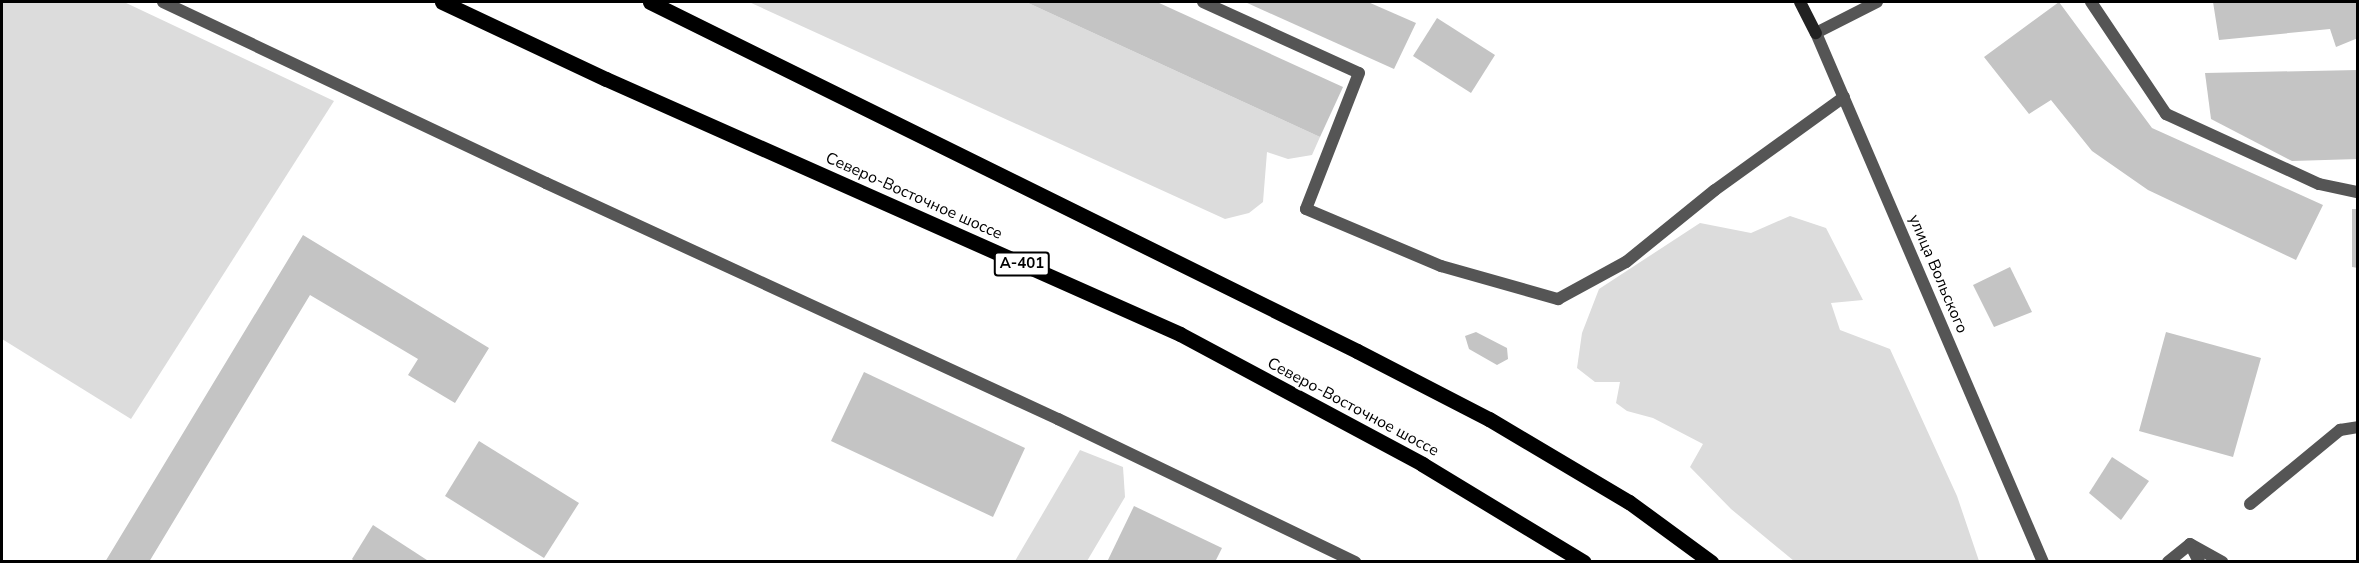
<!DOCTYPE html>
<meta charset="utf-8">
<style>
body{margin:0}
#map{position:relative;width:2359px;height:563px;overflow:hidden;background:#fff;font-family:"Nunito Sans",sans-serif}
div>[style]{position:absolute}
.green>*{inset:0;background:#dcdcdc}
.building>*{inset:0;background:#c4c4c4}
.lane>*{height:12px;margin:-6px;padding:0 6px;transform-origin:6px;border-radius:6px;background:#555}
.street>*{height:12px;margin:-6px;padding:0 6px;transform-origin:6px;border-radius:6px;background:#555}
.secondary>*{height:12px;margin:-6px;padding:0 6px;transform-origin:6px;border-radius:6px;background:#222}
.primary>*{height:15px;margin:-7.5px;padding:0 7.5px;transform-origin:7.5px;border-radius:7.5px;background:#000}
span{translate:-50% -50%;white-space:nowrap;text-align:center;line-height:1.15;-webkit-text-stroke:5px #fff;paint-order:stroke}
.shield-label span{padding:2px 4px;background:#fff;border:2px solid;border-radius:4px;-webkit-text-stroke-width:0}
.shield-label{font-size:15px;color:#000;font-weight:700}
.street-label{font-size:16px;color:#000}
.frame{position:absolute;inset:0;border:3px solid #000;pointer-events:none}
</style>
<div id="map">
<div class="green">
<div style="clip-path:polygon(2px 2px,124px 2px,334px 101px,131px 419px,2px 339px)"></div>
<div style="clip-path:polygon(749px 2px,1026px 2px,1320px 137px,1312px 155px,1288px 159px,1267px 152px,1263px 202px,1249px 213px,1225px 219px)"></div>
<div style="clip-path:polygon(1790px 216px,1826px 228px,1863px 300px,1831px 303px,1840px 330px,1890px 349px,1957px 496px,1979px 561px,1794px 561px,1731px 509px,1690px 467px,1703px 444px,1653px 418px,1627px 411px,1616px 403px,1620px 382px,1595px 382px,1577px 368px,1582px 333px,1599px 289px,1700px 223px,1751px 233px)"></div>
<div style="clip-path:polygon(1080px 450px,1123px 467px,1125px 497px,1087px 561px,1015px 561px)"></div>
</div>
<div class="building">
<div style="clip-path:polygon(1026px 2px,1157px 2px,1343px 87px,1320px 137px)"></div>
<div style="clip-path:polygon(1245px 2px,1368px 2px,1416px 23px,1394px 69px)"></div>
<div style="clip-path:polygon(2059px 2px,2152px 128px,2323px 205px,2296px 260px,2148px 190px,2092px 151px,2051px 100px,2029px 114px,1984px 57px)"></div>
<div style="clip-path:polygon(2213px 2px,2358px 2px,2358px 38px,2336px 47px,2330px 29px,2219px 40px)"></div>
<div style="clip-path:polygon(1437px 18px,1495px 55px,1471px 93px,1413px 56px)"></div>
<div style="clip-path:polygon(2358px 70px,2358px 159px,2292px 161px,2211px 119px,2205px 73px)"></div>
<div style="clip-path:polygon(2352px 209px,2358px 209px,2358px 268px,2352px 267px)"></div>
<div style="clip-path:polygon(303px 235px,489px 348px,455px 403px,408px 375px,418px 359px,310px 295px,149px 562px,105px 562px)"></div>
<div style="clip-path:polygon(2010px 267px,2032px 312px,1994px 327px,1973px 285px)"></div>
<div style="clip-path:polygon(1476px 332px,1507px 348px,1508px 359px,1497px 365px,1469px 349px,1465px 336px)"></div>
<div style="clip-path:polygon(2166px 332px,2261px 358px,2233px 457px,2139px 431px)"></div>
<div style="clip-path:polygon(864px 372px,1025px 448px,993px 517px,831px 441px)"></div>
<div style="clip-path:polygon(479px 441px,579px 503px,544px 558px,445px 496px)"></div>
<div style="clip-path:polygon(2112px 457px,2149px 481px,2121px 520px,2089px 493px)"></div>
<div style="clip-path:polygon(1134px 506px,1222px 548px,1215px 562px,1107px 562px)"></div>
<div style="clip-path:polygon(373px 525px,430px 562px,355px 562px,352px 559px)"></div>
</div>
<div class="lane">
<div style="left:163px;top:2px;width:424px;rotate:25.3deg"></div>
<div style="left:546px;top:183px;width:564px;rotate:24.75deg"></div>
<div style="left:1058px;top:419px;width:330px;rotate:25.7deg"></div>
<div style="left:1203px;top:2px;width:171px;rotate:24.5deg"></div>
<div style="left:1359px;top:73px;width:146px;rotate:111.3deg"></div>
<div style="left:1306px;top:209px;width:147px;rotate:22.9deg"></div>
<div style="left:1441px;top:266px;width:122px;rotate:15.8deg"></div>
<div style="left:1558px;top:299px;width:77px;rotate:-28.6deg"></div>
<div style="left:1626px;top:262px;width:114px;rotate:-39deg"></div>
<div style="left:1715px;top:190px;width:159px;rotate:-35.8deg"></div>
<div style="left:2091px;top:2px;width:135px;rotate:56.2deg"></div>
<div style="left:2166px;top:114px;width:168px;rotate:24.6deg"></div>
<div style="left:2319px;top:184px;width:40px;rotate:12deg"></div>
<div style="left:2250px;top:504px;width:117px;rotate:-39.4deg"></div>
<div style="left:2340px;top:430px;width:18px;rotate:-9deg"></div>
<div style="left:2190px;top:544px;width:37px;rotate:29deg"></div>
<div style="left:2190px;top:544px;width:20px;rotate:63deg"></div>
<div style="left:2168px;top:562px;width:28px;rotate:-39deg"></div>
</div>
<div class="street">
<div style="left:1877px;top:2px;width:68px;rotate:153.1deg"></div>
<div style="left:1816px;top:33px;width:576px;rotate:66.78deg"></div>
</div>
<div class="secondary">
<div style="left:1800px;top:2px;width:35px;rotate:63deg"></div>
</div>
<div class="primary">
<div style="left:442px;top:2px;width:181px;rotate:25.2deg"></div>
<div style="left:606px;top:79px;width:628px;rotate:23.95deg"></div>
<div style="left:1180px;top:334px;width:275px;rotate:28.2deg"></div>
<div style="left:1422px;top:464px;width:189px;rotate:31.2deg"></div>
<div style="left:650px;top:2px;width:788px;rotate:26.27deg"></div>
<div style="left:1357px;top:351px;width:148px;rotate:27.3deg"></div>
<div style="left:1489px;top:419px;width:163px;rotate:30.7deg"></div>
<div style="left:1629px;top:502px;width:102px;rotate:36.2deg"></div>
</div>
<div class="shield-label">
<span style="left:1022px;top:264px">А-401</span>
</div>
<div class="street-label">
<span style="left:914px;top:196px;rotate:24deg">Северо-Восточное шоссе</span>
<span style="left:1938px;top:274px;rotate:67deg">улица Вольского</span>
<span style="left:1353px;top:407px;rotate:28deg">Северо-Восточное шоссе</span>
</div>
<div class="frame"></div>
</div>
